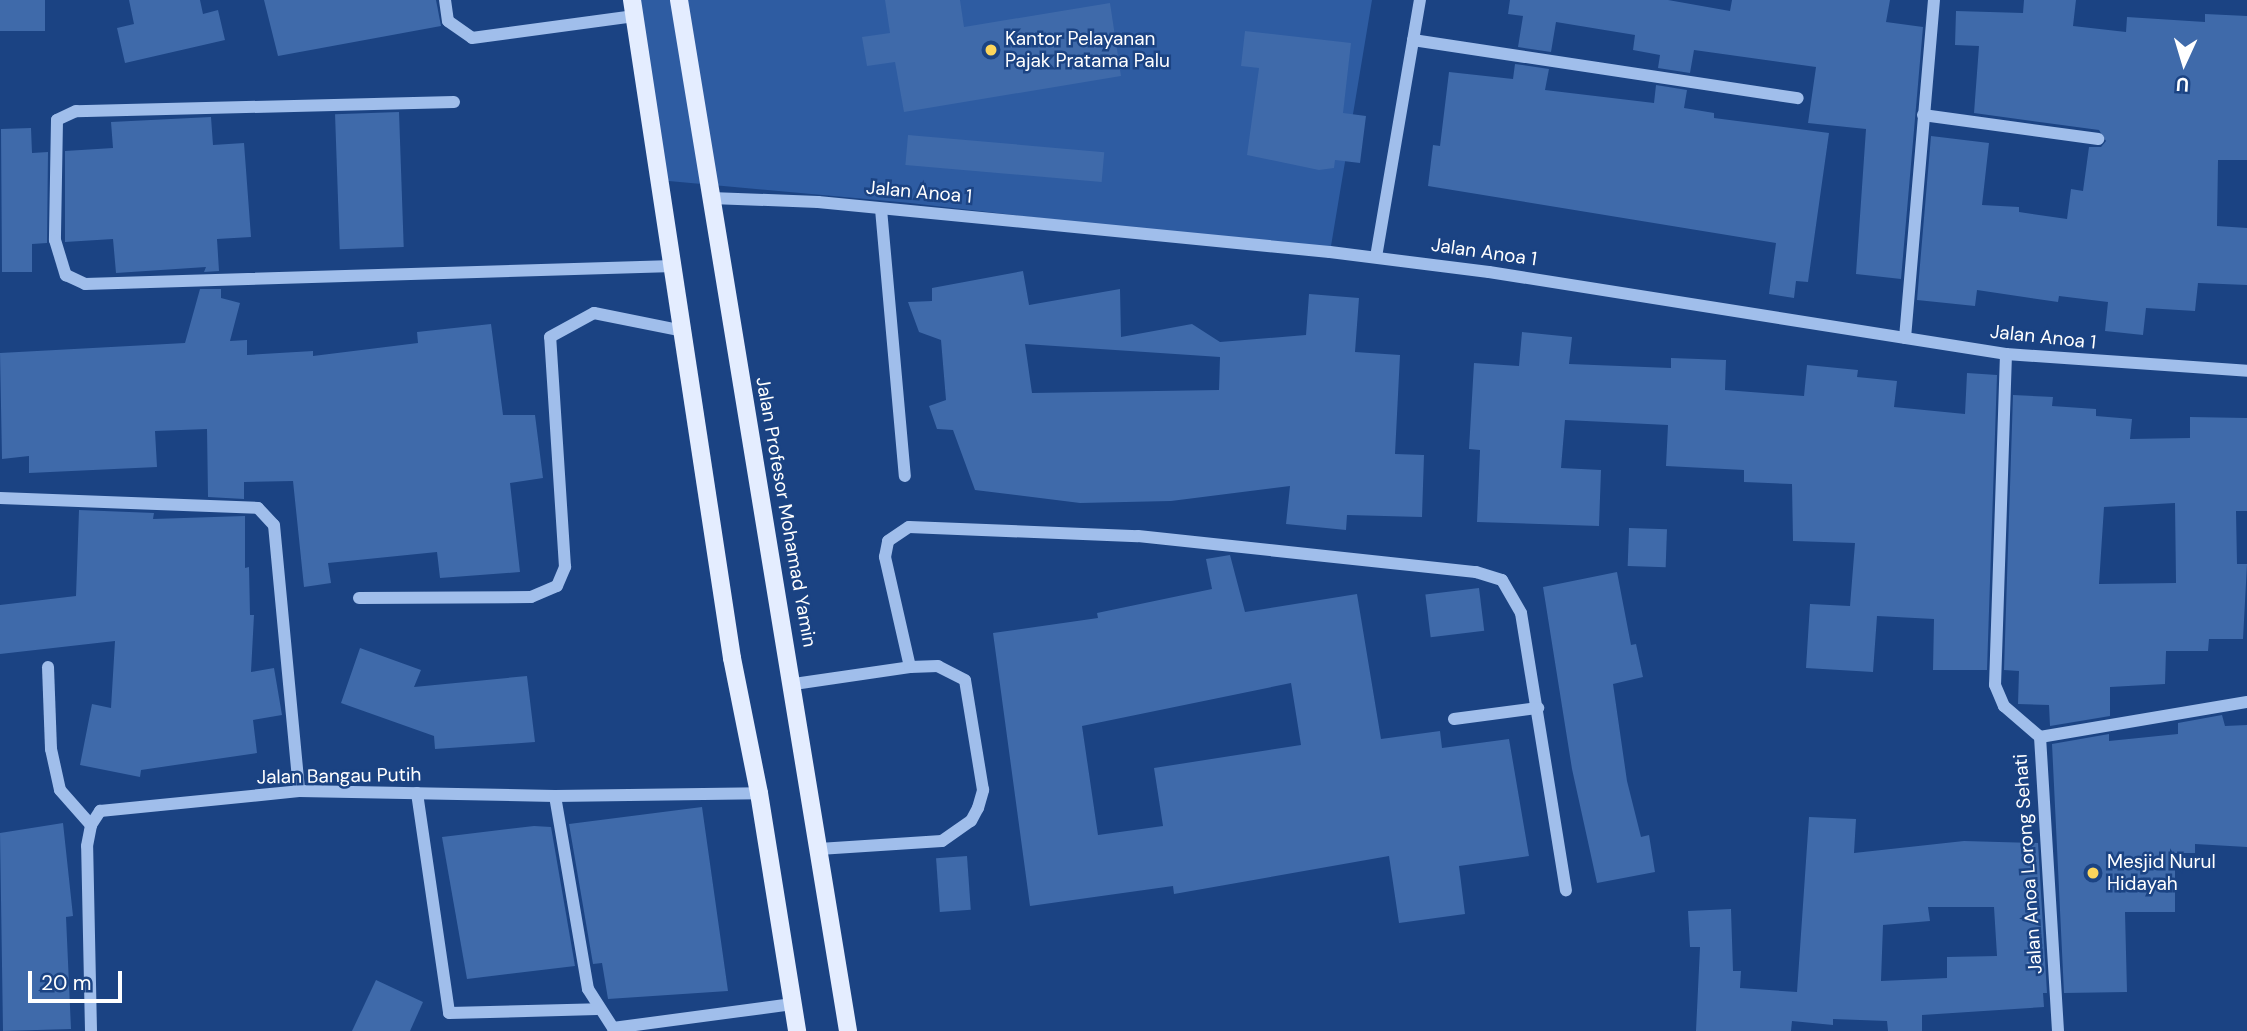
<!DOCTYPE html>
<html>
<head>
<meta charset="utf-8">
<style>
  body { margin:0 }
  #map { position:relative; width:2247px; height:1031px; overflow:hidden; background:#1b4383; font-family:"DM Sans",sans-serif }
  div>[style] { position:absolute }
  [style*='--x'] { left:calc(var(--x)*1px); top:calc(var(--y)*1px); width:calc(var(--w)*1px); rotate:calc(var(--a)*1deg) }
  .green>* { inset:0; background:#2e5ca2 }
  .building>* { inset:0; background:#3f6aaa; transform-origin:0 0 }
  .minor>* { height:12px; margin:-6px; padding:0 6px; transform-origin:6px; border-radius:6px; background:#a0beeb }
  .major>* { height:18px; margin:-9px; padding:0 9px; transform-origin:9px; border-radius:9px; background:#e4edff }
  .dots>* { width:19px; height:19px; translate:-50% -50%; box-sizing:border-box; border:4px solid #1b4383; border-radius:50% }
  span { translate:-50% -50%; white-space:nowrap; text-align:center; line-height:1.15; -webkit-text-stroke:5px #1b4383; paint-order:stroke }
  .poi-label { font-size:19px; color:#fff }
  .left { translate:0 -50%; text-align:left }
  .street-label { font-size:19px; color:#fff }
  .north { position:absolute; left:2149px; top:28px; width:70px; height:70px; -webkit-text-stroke:5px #1b4383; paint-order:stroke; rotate:184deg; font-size:19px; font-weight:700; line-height:28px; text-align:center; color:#fff }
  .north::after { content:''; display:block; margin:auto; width:24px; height:32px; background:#fff; clip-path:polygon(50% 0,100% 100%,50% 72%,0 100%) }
  .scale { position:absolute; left:28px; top:971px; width:94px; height:32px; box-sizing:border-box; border:4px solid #fff; border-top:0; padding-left:9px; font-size:21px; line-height:24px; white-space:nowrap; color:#fff; -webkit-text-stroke:5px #1b4383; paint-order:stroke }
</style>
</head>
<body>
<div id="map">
  <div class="green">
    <div style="clip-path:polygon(628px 0,1372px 0,1330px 252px,910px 203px,658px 180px)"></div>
  </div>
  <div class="building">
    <div style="left:0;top:0;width:45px;height:31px"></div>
    <div style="clip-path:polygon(129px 0,200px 0,203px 14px,218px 10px,225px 40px,125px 63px,117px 28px,134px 24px)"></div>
    <div style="clip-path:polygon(264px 0,436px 0,441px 26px,278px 56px)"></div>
    <div style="clip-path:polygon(885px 0,960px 0,964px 27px,1110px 3px,1121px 76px,904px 112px,895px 62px,867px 66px,862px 37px,890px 33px)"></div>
    <div style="clip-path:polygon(1510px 0,1668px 0,1730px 11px,1732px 0,1890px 0,1886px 22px,1923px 27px,1901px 279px,1856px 274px,1866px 129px,1808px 123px,1816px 67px,1694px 50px,1690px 73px,1658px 68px,1660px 55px,1633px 50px,1635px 35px,1556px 22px,1551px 52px,1518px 47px,1523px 16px,1508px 14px)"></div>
    <div style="clip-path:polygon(2024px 0,2076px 0,2073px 26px,2126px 32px,2127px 17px,2205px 22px,2205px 14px,2247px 16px,2247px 160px,2218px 160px,2217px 226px,2247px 228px,2247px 285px,2198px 283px,2195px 311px,2146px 308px,2143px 335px,2105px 331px,2108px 302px,2059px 296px,2058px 302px,1977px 290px,1975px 306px,1917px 300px,1931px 136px,1989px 143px,1982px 205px,2019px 207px,2019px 212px,2067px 219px,2071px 189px,2083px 191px,2089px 147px,2101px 147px,2106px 141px,2099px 130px,1974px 113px,1979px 46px,1955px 45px,1956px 11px,2023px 13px)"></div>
    <div style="clip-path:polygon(1245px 31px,1351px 43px,1343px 113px,1366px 116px,1360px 163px,1335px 160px,1334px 168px,1319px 170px,1247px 155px,1259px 68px,1241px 66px)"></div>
    <div style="clip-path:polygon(1515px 64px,1549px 69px,1545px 90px,1654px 103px,1656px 85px,1687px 90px,1684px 108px,1714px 113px,1714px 118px,1829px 133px,1808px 282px,1796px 281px,1794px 298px,1769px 294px,1776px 243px,1428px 186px,1433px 145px,1440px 146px,1449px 72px,1513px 79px)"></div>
    <div style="left:399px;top:112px;width:135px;height:64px;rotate:88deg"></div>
    <div style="clip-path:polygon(211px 117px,213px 145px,244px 143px,251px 237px,217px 239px,219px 271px,204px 272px,206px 267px,116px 273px,113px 239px,65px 242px,65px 151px,113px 148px,111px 122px)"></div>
    <div style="clip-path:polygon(31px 128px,32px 153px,48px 152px,47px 243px,32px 244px,32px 272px,2px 272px,1px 129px)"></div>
    <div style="left:908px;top:135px;width:197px;height:30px;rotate:5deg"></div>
    <div style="clip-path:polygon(evenodd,1023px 271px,1029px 305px,1120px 289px,1121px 337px,1192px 324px,1220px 342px,1306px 335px,1309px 294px,1359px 298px,1355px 352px,1400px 355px,1395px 454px,1424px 455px,1422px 517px,1347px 515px,1346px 530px,1286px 524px,1290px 486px,1171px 501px,1080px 503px,975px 490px,953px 430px,937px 429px,929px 406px,946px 400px,941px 340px,919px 332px,908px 302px,932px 301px,932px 288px,1023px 271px,1025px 344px,1220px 357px,1219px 390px,1032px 393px,1025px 344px)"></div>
    <div style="clip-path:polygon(200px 289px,221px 289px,221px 298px,240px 303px,230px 341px,247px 340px,247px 355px,313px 351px,313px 356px,418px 343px,417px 332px,491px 324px,503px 415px,535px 415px,543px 478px,510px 483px,520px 572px,440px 578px,437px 552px,328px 563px,331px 583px,304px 587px,293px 481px,244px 482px,244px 499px,208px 497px,207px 429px,155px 431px,157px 467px,29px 473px,29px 456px,2px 459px,0 353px,185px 343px)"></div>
    <div style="clip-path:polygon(1522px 332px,1572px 337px,1569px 364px,1671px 368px,1671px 358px,1726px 360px,1725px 390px,1804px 396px,1807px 365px,1858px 370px,1857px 377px,1897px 381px,1894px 407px,1965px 414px,1967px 373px,1997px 375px,1987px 670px,1933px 670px,1934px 619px,1877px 616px,1873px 672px,1806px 668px,1810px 604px,1850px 606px,1855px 543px,1793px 541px,1792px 484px,1744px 482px,1744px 470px,1666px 466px,1668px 425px,1565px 420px,1561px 468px,1601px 470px,1599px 526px,1477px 522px,1480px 450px,1469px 449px,1474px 363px,1519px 366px)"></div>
    <div style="clip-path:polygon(evenodd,2013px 395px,2053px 397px,2052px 406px,2096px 409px,2096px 416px,2132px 419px,2130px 439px,2190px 438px,2190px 417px,2247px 418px,2247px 511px,2236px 511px,2237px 564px,2247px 564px,2243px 639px,2209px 639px,2208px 651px,2166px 651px,2165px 684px,2110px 687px,2110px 716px,2050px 726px,2049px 705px,2018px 704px,2019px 671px,2004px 670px,2013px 395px,2175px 503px,2176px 583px,2099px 584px,2104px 507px,2175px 503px)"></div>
    <div style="clip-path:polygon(79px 510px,154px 513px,153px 519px,245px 516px,245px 568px,249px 567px,250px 615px,254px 615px,251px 672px,274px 668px,282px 715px,253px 720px,257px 753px,141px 770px,140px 777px,80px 765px,92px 704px,111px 708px,115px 641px,0 654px,0 605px,76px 596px)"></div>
    <div style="left:1629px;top:528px;width:38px;height:38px;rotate:2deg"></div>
    <div style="clip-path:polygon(evenodd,1230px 555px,1245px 612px,1357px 594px,1381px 739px,1440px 731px,1442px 748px,1509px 739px,1529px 856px,1459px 866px,1465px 914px,1399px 923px,1389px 856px,1174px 894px,1173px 886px,1030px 906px,993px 633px,1098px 618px,1097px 613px,1212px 589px,1206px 559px,1230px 555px,1291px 683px,1301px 745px,1154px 768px,1163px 826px,1098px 835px,1082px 726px,1291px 683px)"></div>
    <div style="clip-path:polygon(1617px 572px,1631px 645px,1636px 644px,1643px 677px,1613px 684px,1627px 781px,1641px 837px,1649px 835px,1655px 872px,1597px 883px,1572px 769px,1543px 587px)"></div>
    <div style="left:1479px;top:588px;width:43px;height:54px;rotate:83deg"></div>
    <div style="clip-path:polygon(360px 648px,421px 670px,414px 687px,527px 676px,535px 742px,435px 749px,434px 736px,341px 703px)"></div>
    <div style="clip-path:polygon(2222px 715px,2225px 726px,2247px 725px,2247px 847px,2195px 844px,2195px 853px,2175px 853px,2175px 912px,2125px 912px,2127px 992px,2064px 993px,2052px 744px,2109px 734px,2109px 741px,2178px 734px,2178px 723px)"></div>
    <div style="clip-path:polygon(702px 807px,728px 991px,608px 999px,602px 963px,593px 964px,569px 824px)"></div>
    <div style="clip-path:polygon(evenodd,1809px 817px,1856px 819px,1854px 853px,1964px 841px,2038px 843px,2047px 993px,2043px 993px,2044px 1007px,1922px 1015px,1922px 1031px,1888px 1031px,1887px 1021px,1833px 1019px,1833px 1025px,1792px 1021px,1791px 1031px,1696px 1031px,1700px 947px,1690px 947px,1688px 911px,1731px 909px,1733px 971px,1741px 971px,1740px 988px,1797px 992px,1809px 817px,1928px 907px,1994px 907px,1997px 956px,1947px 957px,1947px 978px,1881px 981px,1883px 925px,1930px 921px,1928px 907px)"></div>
    <div style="clip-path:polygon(63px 823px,73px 916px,66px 917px,71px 1029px,3px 1031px,0 833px)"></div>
    <div style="clip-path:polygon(534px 826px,551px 827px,575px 966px,467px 979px,442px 837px)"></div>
    <div style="left:967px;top:856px;width:54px;height:31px;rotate:86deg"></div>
    <div style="clip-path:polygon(376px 980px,423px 1002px,410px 1031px,352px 1031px)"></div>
  </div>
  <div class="minor">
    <div style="--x:445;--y:0;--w:21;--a:82"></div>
    <div style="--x:448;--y:21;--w:29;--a:35"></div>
    <div style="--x:472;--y:38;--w:164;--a:-7.7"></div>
    <div style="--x:1413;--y:40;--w:389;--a:8.6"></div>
    <div style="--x:454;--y:102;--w:378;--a:178.6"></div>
    <div style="--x:76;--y:111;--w:21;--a:155"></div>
    <div style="--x:57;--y:120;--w:120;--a:91"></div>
    <div style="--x:55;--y:240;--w:37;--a:73"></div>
    <div style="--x:66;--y:275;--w:21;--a:25"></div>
    <div style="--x:85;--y:284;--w:589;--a:-1.75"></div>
    <div style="--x:1923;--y:115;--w:177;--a:7.8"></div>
    <div style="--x:711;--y:198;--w:107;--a:2.1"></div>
    <div style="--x:818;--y:202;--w:514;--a:5.58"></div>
    <div style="--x:1330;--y:252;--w:160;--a:7.2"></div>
    <div style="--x:1489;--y:272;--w:523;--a:9.01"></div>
    <div style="--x:2006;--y:354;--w:242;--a:4"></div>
    <div style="--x:881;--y:209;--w:268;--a:84.9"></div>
    <div style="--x:1376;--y:257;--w:261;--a:-80.3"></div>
    <div style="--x:1905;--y:338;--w:339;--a:-85.1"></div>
    <div style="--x:2006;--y:354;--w:331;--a:91.9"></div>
    <div style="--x:1995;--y:685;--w:23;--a:67"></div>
    <div style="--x:2004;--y:706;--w:48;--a:40.7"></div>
    <div style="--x:0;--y:498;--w:258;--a:2.2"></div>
    <div style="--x:258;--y:508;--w:23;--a:47"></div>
    <div style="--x:274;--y:525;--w:267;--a:84.6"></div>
    <div style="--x:359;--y:598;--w:172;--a:-0.3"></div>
    <div style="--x:531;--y:597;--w:28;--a:-23"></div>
    <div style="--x:557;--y:586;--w:21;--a:-67"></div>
    <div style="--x:565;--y:567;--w:230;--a:-93.7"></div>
    <div style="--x:550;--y:337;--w:50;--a:-28.6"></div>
    <div style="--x:594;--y:313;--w:92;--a:11.3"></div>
    <div style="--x:48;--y:667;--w:82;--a:87.9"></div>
    <div style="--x:51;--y:749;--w:42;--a:77.6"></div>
    <div style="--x:60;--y:790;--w:47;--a:48.5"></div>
    <div style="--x:794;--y:684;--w:117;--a:-8.3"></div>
    <div style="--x:910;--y:667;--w:113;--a:-102.8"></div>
    <div style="--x:885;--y:557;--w:16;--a:-79"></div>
    <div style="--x:888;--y:541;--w:25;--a:-34"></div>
    <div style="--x:909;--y:527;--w:229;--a:2.3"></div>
    <div style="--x:1138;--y:536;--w:340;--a:6.1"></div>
    <div style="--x:1476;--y:572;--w:27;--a:17"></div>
    <div style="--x:1502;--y:580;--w:38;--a:60"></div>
    <div style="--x:1521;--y:613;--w:281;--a:80.8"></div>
    <div style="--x:1454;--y:719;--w:85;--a:-7.5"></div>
    <div style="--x:417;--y:793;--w:222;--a:81.7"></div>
    <div style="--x:449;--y:1013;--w:148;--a:-1.5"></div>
    <div style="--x:555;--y:796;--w:196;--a:80.3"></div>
    <div style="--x:588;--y:989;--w:46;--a:57.3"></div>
    <div style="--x:613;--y:1028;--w:181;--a:-7.6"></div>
    <div style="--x:819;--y:849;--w:123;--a:-3.7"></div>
    <div style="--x:942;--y:841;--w:35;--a:-35"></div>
    <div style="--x:971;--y:821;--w:15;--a:-62"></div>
    <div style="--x:978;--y:808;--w:19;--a:-74"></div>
    <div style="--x:983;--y:790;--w:111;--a:-99.3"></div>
    <div style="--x:965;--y:680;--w:30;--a:-153"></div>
    <div style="--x:938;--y:666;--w:28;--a:178"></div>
    <div style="--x:91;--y:1031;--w:185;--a:-91.2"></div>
    <div style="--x:87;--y:846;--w:21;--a:-79"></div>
    <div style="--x:91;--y:825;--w:17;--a:-57"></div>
    <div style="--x:100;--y:811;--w:200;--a:-5.7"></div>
    <div style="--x:299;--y:791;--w:256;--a:1.1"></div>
    <div style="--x:555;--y:796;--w:204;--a:-0.8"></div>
    <div style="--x:2058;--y:1031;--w:295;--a:-93.5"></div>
    <div style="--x:2040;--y:737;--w:210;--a:-9.6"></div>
  </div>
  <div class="major">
    <div style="--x:632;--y:0;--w:666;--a:81.36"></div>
    <div style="--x:732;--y:658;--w:138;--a:78.7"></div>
    <div style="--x:759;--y:793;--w:241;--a:80.9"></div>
    <div style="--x:679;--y:0;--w:1045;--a:80.69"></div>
  </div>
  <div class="dots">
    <div style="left:991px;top:50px;background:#fcd55c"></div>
    <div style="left:2093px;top:873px;background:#fcd55c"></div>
  </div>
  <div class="poi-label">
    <span class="left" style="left:1005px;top:50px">Kantor Pelayanan<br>Pajak Pratama Palu</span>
    <span class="left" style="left:2107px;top:873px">Mesjid Nurul<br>Hidayah</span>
  </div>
  <div class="street-label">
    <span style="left:919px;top:192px;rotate:5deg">Jalan Anoa 1</span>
    <span style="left:1484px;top:252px;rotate:8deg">Jalan Anoa 1</span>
    <span style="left:2043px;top:337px;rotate:6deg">Jalan Anoa 1</span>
    <span style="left:786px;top:512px;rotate:80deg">Jalan Profesor Mohamad Yamin</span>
    <span style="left:339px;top:776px;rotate:-1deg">Jalan Bangau Putih</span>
    <span style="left:2028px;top:864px;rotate:-94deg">Jalan Anoa Lorong Sehati</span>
  </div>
  <div class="north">U</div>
  <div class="scale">20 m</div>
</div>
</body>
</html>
